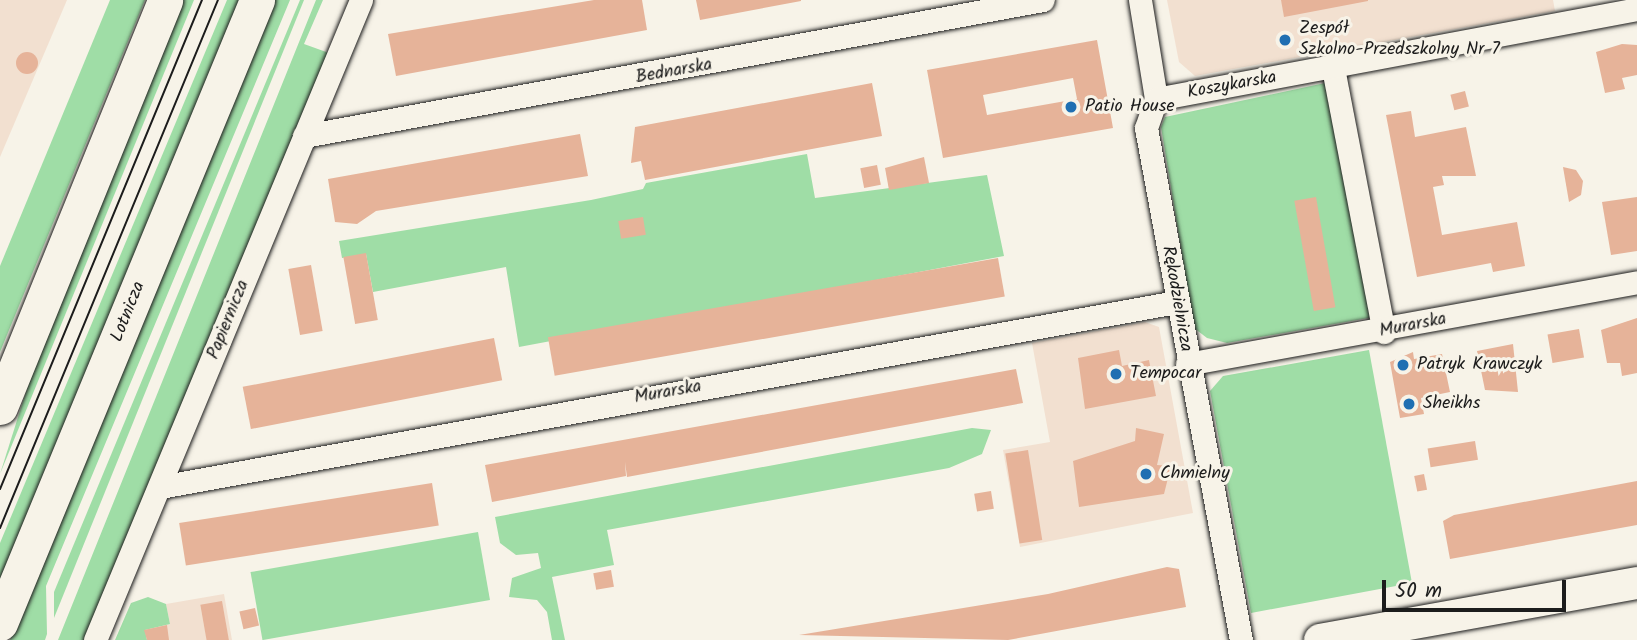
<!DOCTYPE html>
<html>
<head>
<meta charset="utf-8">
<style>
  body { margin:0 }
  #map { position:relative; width:1637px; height:640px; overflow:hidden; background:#f7f3e8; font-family:Kalam,sans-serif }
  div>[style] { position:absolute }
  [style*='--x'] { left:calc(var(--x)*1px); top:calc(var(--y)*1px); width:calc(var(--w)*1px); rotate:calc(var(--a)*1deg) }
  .built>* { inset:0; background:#f2e0d0 }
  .green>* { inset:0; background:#9fdda6; transform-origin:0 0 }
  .building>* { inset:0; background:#e6b399; transform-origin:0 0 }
  .round { border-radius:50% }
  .roads { filter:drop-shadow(0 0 2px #1c1c1c) drop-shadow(0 0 2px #1c1c1c) }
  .street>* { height:23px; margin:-11.5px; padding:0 11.5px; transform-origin:11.5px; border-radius:11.5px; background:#f7f3e8 }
  .secondary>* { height:32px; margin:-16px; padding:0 16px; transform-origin:16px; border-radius:16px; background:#f7f3e8 }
  .primary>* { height:35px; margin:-17.5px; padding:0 17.5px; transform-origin:17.5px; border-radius:17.5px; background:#f7f3e8 }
  .tram>* { height:2px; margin:-1px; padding:0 1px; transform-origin:1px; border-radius:1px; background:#1c1c1c }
  .dots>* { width:19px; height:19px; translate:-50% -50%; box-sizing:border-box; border:4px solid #f7f3e8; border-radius:50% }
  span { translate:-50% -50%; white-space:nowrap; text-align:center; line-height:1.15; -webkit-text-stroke:6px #f7f3e8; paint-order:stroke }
  .poi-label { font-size:18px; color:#1c1c1c }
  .left { translate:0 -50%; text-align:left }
  .street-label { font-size:18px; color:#1c1c1c }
  .scale { position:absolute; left:1382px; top:580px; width:184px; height:32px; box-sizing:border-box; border:4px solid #1c1c1c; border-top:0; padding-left:9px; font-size:21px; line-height:24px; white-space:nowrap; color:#1c1c1c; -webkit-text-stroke:5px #f7f3e8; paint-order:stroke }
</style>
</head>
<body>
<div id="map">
  <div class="built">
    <div style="clip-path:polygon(0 0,67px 0,0 157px)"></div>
    <div style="clip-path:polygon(1167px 0,1553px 0,1555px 11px,1195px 76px,1179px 62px)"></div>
    <div style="clip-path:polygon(1145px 322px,1159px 327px,1193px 513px,1020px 547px,1003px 450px,1050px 442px,1032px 343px)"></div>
    <div style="clip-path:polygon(224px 594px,232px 640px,147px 640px,144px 630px,170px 624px,166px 604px)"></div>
  </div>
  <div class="green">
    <div style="clip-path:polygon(110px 0,145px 0,0 352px,0 266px)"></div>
    <div style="clip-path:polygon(182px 0,194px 0,0 474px,50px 316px)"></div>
    <div style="clip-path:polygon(227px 0,240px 0,0 581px,0 543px)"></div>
    <div style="clip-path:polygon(274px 0,290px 0,46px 586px,47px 634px,45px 640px,10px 640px)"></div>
    <div style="clip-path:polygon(300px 0,304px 0,54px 618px,54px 592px)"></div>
    <div style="clip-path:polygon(316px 0,323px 0,304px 44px,329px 53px,87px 640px,58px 640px)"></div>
    <div style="clip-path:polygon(1325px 83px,1374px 317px,1227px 343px,1207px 338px,1194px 328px,1161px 127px,1165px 117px)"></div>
    <div style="clip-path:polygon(807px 154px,815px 198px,987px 175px,1004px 256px,519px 347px,506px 267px,373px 292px,366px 254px,342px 258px,339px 241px,591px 200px,643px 189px,646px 183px)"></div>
    <div style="clip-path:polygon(1369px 350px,1412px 583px,1251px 613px,1210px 391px,1223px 376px)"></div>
    <div style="clip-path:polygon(972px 428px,991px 430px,982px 454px,949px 468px,607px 530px,614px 565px,552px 577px,565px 640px,552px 640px,547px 612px,537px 600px,509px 597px,512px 578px,541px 568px,538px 553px,516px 555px,500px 543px,495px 517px)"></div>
    <div style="left:478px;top:532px;width:69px;height:231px;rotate:80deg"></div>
    <div style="clip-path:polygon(148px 597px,166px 604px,170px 624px,145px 630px,147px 640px,115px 640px,131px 603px)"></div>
  </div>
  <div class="building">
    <div style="clip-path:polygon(594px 0,642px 0,647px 30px,396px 76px,388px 34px)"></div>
    <div style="clip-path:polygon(696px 0,801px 0,801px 1px,700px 20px)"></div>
    <div style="clip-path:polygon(1281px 0,1368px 0,1368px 1px,1284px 17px)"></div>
    <div style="clip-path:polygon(evenodd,1097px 40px,1113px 128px,943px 158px,927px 70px,1097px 40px,1073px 78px,1077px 99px,987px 115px,983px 95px,1073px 78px)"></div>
    <div style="clip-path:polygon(1622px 44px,1637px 45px,1637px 75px,1622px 78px,1625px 89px,1605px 93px,1596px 52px)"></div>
    <div class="round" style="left:16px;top:52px;width:22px;height:22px"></div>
    <div style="clip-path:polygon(872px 83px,882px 136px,645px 180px,641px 161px,631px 163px,635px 127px)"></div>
    <div style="left:1465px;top:91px;width:16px;height:15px;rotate:76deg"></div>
    <div style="clip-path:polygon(1411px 111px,1415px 137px,1466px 127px,1476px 176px,1442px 176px,1444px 185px,1433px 187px,1442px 235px,1517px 222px,1525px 266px,1493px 272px,1491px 263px,1417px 277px,1386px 115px)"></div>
    <div style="clip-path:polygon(580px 134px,588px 176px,376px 211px,357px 224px,335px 222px,328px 179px)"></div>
    <div style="clip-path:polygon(924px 157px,929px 183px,889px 190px,885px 168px)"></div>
    <div style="left:877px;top:165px;width:20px;height:17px;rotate:79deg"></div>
    <div style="clip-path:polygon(1563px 167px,1576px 170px,1583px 181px,1581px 195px,1569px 202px)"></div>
    <div style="left:1316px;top:197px;width:112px;height:22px;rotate:80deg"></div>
    <div style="clip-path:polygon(1637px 197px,1637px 251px,1611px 255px,1602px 202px)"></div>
    <div style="left:643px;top:217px;width:18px;height:25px;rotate:81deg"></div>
    <div style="left:366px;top:253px;width:68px;height:23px;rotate:80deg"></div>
    <div style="left:998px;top:258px;width:39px;height:457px;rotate:80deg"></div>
    <div style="left:311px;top:265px;width:67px;height:23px;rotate:80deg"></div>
    <div style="clip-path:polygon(1637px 318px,1637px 373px,1622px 376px,1620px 363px,1607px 363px,1601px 330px)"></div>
    <div style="left:1579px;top:329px;width:29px;height:32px;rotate:80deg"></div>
    <div style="left:494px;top:338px;width:43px;height:256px;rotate:79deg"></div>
    <div style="clip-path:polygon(1513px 344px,1518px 392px,1485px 390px,1477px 351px)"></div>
    <div style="clip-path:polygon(1119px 350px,1122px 366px,1149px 360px,1156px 396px,1085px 409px,1078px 358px)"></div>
    <div style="clip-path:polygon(1413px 352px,1414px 359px,1442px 354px,1450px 392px,1421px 398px,1424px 414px,1400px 418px,1390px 362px)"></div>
    <div style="clip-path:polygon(1016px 369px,1023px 403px,627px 477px,625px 462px,626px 476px,492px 502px,485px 465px)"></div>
    <div style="clip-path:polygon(1136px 428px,1164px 434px,1157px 465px,1171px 466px,1164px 494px,1079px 507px,1073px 461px,1135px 441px)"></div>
    <div style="left:1475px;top:441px;width:19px;height:48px;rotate:81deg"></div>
    <div style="left:1028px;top:450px;width:91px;height:23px;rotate:81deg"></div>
    <div style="left:1424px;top:474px;width:16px;height:10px;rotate:79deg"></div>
    <div style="clip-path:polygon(1637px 481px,1637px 525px,1450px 559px,1443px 521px,1454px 515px)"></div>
    <div style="left:432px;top:483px;width:43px;height:256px;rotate:81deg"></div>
    <div style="left:991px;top:491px;width:18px;height:17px;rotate:81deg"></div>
    <div style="clip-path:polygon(1167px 567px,1179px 569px,1186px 607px,1008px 640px,799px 635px,1048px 594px)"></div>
    <div style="left:611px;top:570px;width:17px;height:18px;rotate:80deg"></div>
    <div style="left:222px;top:601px;width:40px;height:22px;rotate:80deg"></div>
    <div style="left:255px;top:608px;width:18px;height:16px;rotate:77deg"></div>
    <div style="clip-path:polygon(167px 625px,169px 640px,147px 640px,144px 630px)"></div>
  </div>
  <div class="roads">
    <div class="street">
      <div style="--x:1140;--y:0;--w:100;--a:80.8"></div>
      <div style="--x:1156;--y:99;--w:31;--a:109"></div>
      <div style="--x:1146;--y:128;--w:521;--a:79.49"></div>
      <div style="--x:1333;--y:68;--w:269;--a:79.1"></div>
      <div style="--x:1156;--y:99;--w:489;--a:-10.6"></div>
      <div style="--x:304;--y:136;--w:751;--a:-10.43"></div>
      <div style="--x:1187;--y:364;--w:457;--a:-10.3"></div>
      <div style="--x:160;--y:487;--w:1033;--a:-10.32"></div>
      <div style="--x:95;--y:640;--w:693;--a:-67.43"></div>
    </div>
    <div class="secondary">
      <div style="--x:1320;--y:640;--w:322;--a:-10.2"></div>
    </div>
    <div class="primary">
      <div style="--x:0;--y:407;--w:439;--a:-67.9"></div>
      <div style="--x:0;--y:623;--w:674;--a:-67.58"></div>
    </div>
  </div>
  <div class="tram">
    <div style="--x:0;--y:489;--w:529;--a:-67.56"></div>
    <div style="--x:0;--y:528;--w:571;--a:-67.57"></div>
  </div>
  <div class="dots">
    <div style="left:1285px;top:40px;background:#1f6fb2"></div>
    <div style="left:1071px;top:107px;background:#1f6fb2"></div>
    <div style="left:1403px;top:365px;background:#1f6fb2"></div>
    <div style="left:1116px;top:374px;background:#1f6fb2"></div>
    <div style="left:1409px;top:404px;background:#1f6fb2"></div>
    <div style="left:1146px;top:474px;background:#1f6fb2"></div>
  </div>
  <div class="poi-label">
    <span class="left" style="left:1299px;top:40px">Zespół<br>Szkolno-Przedszkolny Nr 7</span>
    <span class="left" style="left:1085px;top:107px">Patio House</span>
    <span class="left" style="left:1417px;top:365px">Patryk Krawczyk</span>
    <span class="left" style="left:1130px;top:374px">Tempocar</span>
    <span class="left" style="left:1423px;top:404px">Sheikhs</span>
    <span class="left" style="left:1160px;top:474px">Chmielny</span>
  </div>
  <div class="street-label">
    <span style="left:674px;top:72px;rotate:-10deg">Bednarska</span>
    <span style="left:1232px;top:86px;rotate:-10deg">Koszykarska</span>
    <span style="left:1176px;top:299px;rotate:80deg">Rękodzielnicza</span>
    <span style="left:129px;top:312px;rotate:-68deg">Lotnicza</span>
    <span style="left:229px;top:320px;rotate:-68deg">Papiernicza</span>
    <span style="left:1413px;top:326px;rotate:-11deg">Murarska</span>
    <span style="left:668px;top:393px;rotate:-10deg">Murarska</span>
  </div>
  <div class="scale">50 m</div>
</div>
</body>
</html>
